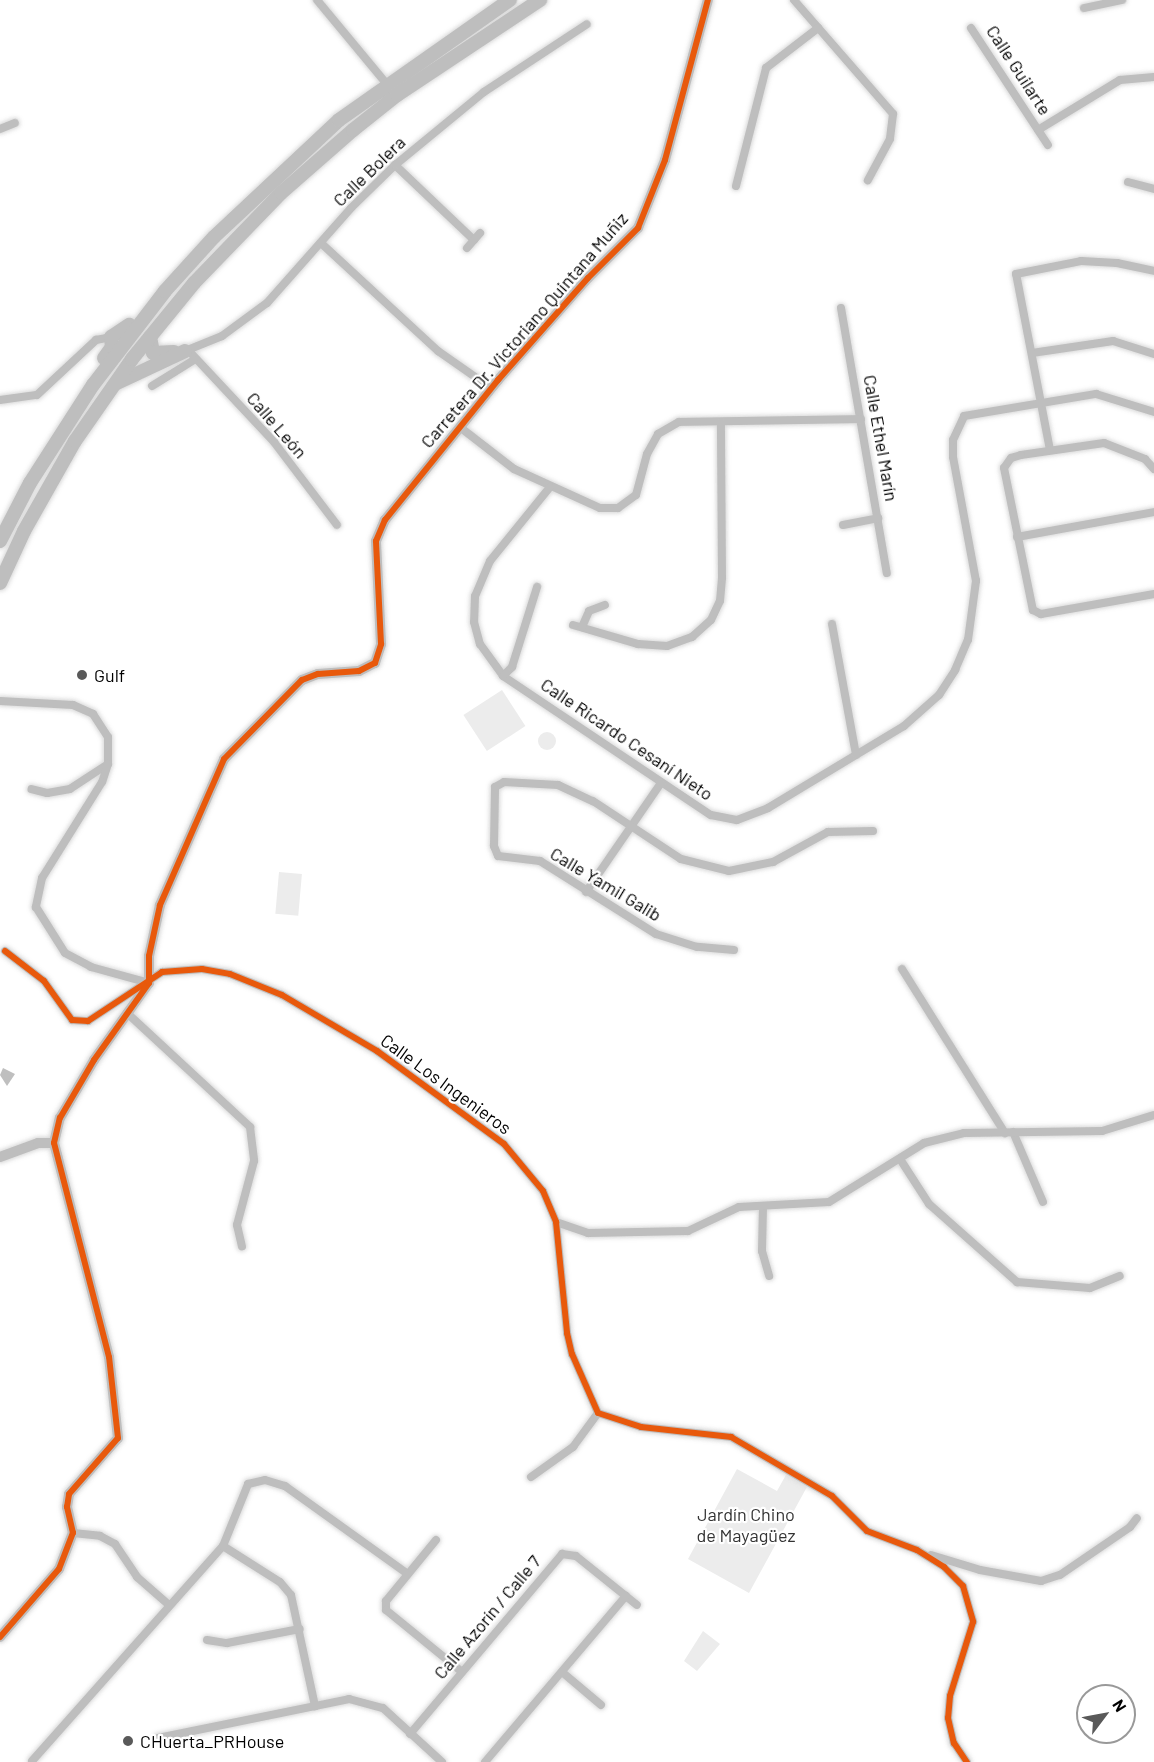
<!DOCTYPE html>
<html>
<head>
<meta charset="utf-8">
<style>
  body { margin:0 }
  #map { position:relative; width:1154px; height:1762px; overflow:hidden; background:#fff; font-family:Barlow,sans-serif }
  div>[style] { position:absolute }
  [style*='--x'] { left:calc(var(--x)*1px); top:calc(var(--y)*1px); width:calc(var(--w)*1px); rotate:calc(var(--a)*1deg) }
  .green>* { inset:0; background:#ececec; transform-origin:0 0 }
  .round { border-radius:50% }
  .water>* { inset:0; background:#bfbfbf }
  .roads { filter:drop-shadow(0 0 2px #dbdbdb) drop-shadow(0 0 2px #dbdbdb) }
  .minor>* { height:8px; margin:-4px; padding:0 4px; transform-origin:4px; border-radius:4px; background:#bebebe }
  .tertiary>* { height:10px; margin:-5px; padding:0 5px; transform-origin:5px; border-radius:5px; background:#bebebe }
  .trunk>* { height:14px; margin:-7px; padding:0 7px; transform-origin:7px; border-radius:7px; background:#bebebe }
  .cycleway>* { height:6px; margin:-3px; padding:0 3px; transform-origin:3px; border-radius:3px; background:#e8590c }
  .dots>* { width:16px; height:16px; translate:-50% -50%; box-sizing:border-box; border:3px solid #fff; border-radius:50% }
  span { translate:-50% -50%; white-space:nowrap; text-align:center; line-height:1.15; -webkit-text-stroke:4.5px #fff; paint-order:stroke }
  .street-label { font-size:18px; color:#000 }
  .poi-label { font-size:18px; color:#000 }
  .left { translate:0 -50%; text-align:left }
  .park-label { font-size:18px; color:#333 }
  .north { position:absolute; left:1076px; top:1684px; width:60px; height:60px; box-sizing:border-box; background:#fff; border:2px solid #999; border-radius:50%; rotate:58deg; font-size:16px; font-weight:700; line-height:24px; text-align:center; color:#000 }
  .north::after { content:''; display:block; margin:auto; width:21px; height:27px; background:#595959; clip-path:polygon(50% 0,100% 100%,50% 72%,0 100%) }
</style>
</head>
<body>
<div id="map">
  <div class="green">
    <div style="left:502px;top:690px;width:43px;height:46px;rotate:57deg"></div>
    <div class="round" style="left:538px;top:732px;width:18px;height:18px"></div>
    <div style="left:279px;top:872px;width:23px;height:42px;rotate:5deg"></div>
    <div style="clip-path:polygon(737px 1469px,777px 1491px,787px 1473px,808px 1485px,749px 1593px,688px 1559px)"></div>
    <div style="clip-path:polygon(703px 1631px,720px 1644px,697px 1671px,684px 1661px)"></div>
  </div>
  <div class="water">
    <div style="clip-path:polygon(3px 1068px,15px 1074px,7px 1086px,0 1075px)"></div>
  </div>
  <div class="roads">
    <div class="minor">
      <div style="--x:317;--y:0;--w:116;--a:50.3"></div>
      <div style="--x:794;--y:0;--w:151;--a:49"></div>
      <div style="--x:893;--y:114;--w:25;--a:97"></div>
      <div style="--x:890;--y:139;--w:47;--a:118.2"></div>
      <div style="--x:1084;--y:8;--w:39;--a:-12"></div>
      <div style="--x:971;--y:28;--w:140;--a:56.7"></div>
      <div style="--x:0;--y:129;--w:16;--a:-22"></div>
      <div style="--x:1038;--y:130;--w:96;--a:-31.4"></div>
      <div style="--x:1120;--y:80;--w:34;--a:-5"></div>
      <div style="--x:395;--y:165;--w:109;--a:43.5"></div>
      <div style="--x:1128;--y:182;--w:27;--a:15"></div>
      <div style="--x:736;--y:186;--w:122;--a:-75.7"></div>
      <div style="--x:766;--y:68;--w:66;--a:-37.6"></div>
      <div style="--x:322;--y:244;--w:158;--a:42.7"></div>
      <div style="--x:438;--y:351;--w:65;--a:34.9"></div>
      <div style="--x:467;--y:248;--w:20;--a:-49"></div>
      <div style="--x:841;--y:308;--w:269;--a:80.2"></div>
      <div style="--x:188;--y:350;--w:126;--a:46.9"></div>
      <div style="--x:274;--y:442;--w:104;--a:52.8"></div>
      <div style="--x:185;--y:351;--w:40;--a:-22"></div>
      <div style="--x:222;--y:336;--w:56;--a:-36.3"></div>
      <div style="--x:267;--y:303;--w:127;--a:-48.5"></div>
      <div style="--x:351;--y:208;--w:62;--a:-44.3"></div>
      <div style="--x:395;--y:165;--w:115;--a:-39.4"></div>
      <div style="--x:484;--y:92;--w:123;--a:-33.4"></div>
      <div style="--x:1032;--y:353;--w:82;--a:-8.4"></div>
      <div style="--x:1113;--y:341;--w:43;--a:17.6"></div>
      <div style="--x:152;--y:386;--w:49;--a:-31.8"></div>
      <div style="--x:0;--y:400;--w:37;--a:-8"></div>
      <div style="--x:37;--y:395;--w:81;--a:-43"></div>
      <div style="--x:96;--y:340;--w:15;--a:-11"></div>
      <div style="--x:461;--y:428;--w:67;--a:37.7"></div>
      <div style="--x:514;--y:469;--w:94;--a:24.4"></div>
      <div style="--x:600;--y:508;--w:18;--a:0"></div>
      <div style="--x:618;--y:508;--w:22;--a:-36"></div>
      <div style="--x:636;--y:495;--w:42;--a:-75"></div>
      <div style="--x:647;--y:454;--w:23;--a:-61"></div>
      <div style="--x:658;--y:434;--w:24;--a:-30"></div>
      <div style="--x:679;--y:422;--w:182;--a:-0.9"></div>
      <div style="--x:1050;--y:450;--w:179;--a:-100.9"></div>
      <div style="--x:1016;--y:274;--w:66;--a:-11.3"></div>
      <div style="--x:1081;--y:261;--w:36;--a:3"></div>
      <div style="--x:1117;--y:263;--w:38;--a:12"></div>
      <div style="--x:1154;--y:469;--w:13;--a:-132"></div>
      <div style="--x:1145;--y:459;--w:44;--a:-158.7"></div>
      <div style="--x:1104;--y:443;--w:84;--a:171.8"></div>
      <div style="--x:1021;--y:455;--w:10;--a:163"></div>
      <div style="--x:1011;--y:458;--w:12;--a:125"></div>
      <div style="--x:1004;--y:468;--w:145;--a:78.5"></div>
      <div style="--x:1033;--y:610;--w:9;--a:27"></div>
      <div style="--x:1041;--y:614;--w:115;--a:-10"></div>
      <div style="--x:550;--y:487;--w:95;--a:129"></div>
      <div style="--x:490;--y:561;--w:38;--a:113"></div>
      <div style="--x:475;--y:596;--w:26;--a:92"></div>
      <div style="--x:474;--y:622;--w:23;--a:75"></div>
      <div style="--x:480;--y:644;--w:39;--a:54"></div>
      <div style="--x:503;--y:676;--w:250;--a:33.8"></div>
      <div style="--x:711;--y:815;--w:26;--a:11"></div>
      <div style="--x:737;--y:820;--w:33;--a:-21"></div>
      <div style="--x:768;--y:808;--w:159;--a:-31.1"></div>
      <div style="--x:904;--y:726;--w:47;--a:-41.5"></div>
      <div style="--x:939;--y:695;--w:30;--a:-57"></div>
      <div style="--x:955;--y:670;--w:33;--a:-67"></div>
      <div style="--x:968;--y:640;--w:60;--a:-82.3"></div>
      <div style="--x:976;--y:581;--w:126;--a:-100.5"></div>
      <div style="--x:953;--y:457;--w:17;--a:-90"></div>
      <div style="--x:953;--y:440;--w:26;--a:-65"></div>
      <div style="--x:964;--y:416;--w:134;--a:-9.5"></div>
      <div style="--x:1096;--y:394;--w:61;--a:17.2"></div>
      <div style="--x:843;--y:525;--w:36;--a:-11"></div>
      <div style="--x:1017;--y:537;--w:139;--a:-10.3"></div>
      <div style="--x:832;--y:624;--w:133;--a:79.6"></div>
      <div style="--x:573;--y:625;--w:68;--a:16.3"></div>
      <div style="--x:638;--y:644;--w:29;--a:4"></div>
      <div style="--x:667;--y:646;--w:27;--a:-20"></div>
      <div style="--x:692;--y:637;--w:25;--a:-42"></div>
      <div style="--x:711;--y:620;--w:21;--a:-65"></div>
      <div style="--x:720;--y:601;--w:23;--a:-85"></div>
      <div style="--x:722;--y:578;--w:156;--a:-90.4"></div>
      <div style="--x:582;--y:627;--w:17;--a:-66"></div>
      <div style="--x:589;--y:611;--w:17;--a:-21"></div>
      <div style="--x:503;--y:676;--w:13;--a:-45"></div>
      <div style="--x:512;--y:667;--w:84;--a:-72.6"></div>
      <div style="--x:0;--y:701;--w:73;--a:3.1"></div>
      <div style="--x:73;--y:705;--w:22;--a:24"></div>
      <div style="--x:93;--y:714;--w:27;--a:57"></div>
      <div style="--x:108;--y:737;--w:27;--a:90"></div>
      <div style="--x:108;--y:764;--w:45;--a:146.7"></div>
      <div style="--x:70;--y:789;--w:23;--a:170"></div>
      <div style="--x:47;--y:793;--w:16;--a:-166"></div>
      <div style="--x:108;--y:764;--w:19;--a:108"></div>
      <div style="--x:102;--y:782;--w:113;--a:122"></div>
      <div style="--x:42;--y:878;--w:30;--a:102"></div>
      <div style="--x:36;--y:907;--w:54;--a:57.8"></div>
      <div style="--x:65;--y:953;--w:30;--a:28"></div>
      <div style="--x:91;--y:967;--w:60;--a:15.4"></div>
      <div style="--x:586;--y:892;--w:132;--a:-55.5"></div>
      <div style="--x:734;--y:950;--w:37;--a:-175"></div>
      <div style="--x:697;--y:947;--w:43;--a:-162.4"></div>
      <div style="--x:656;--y:934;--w:137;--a:-147.8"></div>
      <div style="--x:540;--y:861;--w:42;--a:-173.2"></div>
      <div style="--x:498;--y:856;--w:11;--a:-112"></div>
      <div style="--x:494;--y:846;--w:59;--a:-89"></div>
      <div style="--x:495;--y:787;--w:10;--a:-29"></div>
      <div style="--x:504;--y:782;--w:54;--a:3.2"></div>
      <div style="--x:558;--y:785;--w:38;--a:25"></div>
      <div style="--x:593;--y:801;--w:105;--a:33.4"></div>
      <div style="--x:681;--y:859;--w:49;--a:14"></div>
      <div style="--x:729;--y:871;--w:45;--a:-11.6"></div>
      <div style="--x:773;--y:862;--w:63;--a:-28.6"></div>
      <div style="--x:828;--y:832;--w:45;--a:-1.3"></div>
      <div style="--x:5;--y:951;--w:49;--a:37.6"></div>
      <div style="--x:44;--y:981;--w:48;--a:54.3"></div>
      <div style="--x:72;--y:1020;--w:16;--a:4"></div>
      <div style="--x:88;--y:1021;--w:89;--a:-33.5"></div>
      <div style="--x:162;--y:972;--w:40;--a:-4.3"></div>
      <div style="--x:202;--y:969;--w:28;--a:10"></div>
      <div style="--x:230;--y:974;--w:56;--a:22"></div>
      <div style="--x:282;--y:995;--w:110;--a:30.5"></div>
      <div style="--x:377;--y:1051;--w:157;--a:36.2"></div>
      <div style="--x:504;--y:1144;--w:61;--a:50.3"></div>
      <div style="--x:543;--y:1191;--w:34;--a:67"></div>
      <div style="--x:556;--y:1222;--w:112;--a:84.3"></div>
      <div style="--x:567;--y:1333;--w:22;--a:77"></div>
      <div style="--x:572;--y:1354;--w:64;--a:66.2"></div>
      <div style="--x:598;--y:1413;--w:45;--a:18"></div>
      <div style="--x:641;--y:1427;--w:91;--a:6.3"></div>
      <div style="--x:731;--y:1437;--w:117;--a:30.3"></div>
      <div style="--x:832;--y:1496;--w:49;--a:45"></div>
      <div style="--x:867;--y:1531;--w:53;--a:20.8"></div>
      <div style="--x:917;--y:1550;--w:32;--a:32"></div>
      <div style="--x:944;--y:1567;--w:27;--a:45"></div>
      <div style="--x:963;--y:1586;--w:37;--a:74"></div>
      <div style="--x:973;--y:1622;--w:77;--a:107.3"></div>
      <div style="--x:950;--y:1696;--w:22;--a:95"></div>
      <div style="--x:948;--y:1718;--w:26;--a:77"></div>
      <div style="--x:954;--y:1743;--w:23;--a:56"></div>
      <div style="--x:902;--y:969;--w:194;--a:57.9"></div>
      <div style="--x:127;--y:1013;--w:168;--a:42.8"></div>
      <div style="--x:250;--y:1127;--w:34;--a:83"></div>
      <div style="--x:254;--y:1161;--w:66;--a:104.9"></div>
      <div style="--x:237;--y:1225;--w:22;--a:77"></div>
      <div style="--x:1013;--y:1132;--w:76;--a:66.8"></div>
      <div style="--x:900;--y:1159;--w:54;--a:57.2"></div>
      <div style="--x:929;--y:1204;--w:118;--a:41.6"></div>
      <div style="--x:1017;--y:1282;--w:73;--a:4.7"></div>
      <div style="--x:1090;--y:1288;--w:32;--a:-22"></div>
      <div style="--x:763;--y:1206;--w:45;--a:91.3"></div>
      <div style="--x:762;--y:1251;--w:26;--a:74"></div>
      <div style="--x:556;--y:1222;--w:34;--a:19"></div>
      <div style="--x:588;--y:1233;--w:100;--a:-1.1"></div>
      <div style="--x:688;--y:1231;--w:56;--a:-25.2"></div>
      <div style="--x:739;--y:1207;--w:90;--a:-3.2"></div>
      <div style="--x:829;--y:1202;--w:112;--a:-31.8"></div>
      <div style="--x:924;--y:1143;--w:41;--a:-14"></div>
      <div style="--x:964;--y:1133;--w:138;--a:-0.8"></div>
      <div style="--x:1102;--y:1131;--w:54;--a:-17.1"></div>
      <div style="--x:531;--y:1477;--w:52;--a:-35.5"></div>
      <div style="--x:573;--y:1447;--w:42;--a:-53.7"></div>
      <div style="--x:73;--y:1533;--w:27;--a:6"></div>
      <div style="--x:100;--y:1536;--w:17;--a:28"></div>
      <div style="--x:115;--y:1544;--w:40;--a:56"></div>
      <div style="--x:137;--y:1577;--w:41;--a:41.1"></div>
      <div style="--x:436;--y:1540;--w:79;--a:129.3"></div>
      <div style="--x:386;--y:1601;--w:9;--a:90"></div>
      <div style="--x:386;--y:1610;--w:98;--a:39.2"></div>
      <div style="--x:223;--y:1546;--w:67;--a:32.3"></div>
      <div style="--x:280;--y:1582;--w:17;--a:50"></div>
      <div style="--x:291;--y:1595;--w:114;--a:77.8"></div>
      <div style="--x:931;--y:1555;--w:51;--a:17"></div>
      <div style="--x:980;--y:1570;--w:62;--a:10.2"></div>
      <div style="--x:1041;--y:1581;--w:20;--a:-18"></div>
      <div style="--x:1060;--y:1575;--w:85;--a:-34.4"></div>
      <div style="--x:1130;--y:1527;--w:11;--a:-52"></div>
      <div style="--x:207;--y:1640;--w:20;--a:9"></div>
      <div style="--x:227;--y:1643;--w:74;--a:-10.9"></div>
      <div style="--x:562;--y:1672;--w:51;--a:40.2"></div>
      <div style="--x:410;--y:1734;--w:236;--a:-49.8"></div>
      <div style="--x:562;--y:1554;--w:14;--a:8"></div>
      <div style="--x:576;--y:1556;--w:78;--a:38.8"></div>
      <div style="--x:158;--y:1738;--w:195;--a:-11.5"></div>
      <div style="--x:349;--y:1699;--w:35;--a:15"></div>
      <div style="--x:383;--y:1708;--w:80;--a:42.5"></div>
      <div style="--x:32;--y:1761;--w:288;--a:-48.4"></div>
      <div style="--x:223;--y:1546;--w:67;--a:-68"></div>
      <div style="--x:248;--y:1484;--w:17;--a:-13"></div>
      <div style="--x:265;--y:1480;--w:21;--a:17"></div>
      <div style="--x:285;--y:1486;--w:151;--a:35.6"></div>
      <div style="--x:485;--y:1762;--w:218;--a:-49.7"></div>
    </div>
    <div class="tertiary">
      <div style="--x:0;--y:1157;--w:40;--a:-20.2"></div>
      <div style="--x:38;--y:1143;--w:16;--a:0"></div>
      <div style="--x:0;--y:1637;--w:90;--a:-49.1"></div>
      <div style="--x:59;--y:1569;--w:39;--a:-69"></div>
      <div style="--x:73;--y:1533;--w:27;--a:-103"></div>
      <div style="--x:67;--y:1507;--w:13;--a:-81"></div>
      <div style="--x:69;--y:1494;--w:74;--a:-48.8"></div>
      <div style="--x:118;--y:1438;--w:81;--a:-96.3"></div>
      <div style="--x:109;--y:1357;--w:221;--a:-104.4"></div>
      <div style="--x:54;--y:1143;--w:26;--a:-77"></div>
      <div style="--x:60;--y:1118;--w:67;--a:-59.6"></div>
      <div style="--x:94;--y:1060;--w:95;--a:-54.5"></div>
      <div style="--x:149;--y:983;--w:27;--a:-90"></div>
      <div style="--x:149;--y:956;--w:52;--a:-77.8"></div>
      <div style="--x:160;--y:905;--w:159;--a:-66.3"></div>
      <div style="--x:224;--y:759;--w:111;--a:-45.4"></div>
      <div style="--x:302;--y:680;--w:17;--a:-21"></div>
      <div style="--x:318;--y:674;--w:41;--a:-4.2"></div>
      <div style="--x:359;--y:671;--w:18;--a:-27"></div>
      <div style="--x:375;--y:663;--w:20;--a:-72"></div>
      <div style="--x:381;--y:644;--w:103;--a:-92.8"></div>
      <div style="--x:376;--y:541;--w:23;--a:-67"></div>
      <div style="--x:385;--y:520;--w:180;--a:-51.1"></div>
      <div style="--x:498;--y:380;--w:136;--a:-48.6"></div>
      <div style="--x:588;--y:278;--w:71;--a:-45"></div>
      <div style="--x:638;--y:228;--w:73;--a:-68.3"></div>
      <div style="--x:665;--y:160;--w:166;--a:-75"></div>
    </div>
    <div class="trunk">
      <div style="--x:150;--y:337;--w:16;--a:79"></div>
      <div style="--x:153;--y:353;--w:21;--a:-3"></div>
      <div style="--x:104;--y:358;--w:14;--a:-54"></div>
      <div style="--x:112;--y:347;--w:10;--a:-96"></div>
      <div style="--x:111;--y:337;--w:22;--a:-34"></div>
      <div style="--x:117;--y:383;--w:75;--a:-25.2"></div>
      <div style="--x:0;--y:541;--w:65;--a:-62.7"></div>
      <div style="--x:30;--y:483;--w:117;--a:-57.3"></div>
      <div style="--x:93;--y:385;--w:118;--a:-52.5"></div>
      <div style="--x:165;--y:291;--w:73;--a:-47.8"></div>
      <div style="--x:214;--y:237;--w:171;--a:-43.1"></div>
      <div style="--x:339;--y:120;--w:209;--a:-35.1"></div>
      <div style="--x:0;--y:583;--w:57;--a:-65.2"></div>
      <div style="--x:24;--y:531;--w:103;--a:-60.5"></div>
      <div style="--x:75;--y:441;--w:100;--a:-55.2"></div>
      <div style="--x:132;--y:359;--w:98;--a:-50.8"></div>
      <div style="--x:194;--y:283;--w:125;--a:-46"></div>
      <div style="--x:281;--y:193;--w:96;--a:-41.2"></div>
      <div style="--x:353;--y:130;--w:56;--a:-38.5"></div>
      <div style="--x:397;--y:95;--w:172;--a:-33.6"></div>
    </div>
  </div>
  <div class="cycleway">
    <div style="--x:5;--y:951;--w:49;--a:37.6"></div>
    <div style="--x:44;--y:981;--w:48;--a:54.3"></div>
    <div style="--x:72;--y:1020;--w:16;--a:4"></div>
    <div style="--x:88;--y:1021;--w:89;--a:-33.5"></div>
    <div style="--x:162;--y:972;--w:40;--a:-4.3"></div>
    <div style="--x:202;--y:969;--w:28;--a:10"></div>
    <div style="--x:230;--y:974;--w:56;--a:22"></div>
    <div style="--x:282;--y:995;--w:110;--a:30.5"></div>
    <div style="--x:377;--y:1051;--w:157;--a:36.2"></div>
    <div style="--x:504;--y:1144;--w:61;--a:50.3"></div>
    <div style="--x:543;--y:1191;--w:34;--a:67"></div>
    <div style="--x:556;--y:1222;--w:112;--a:84.3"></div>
    <div style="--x:567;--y:1333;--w:22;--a:77"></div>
    <div style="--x:572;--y:1354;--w:64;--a:66.2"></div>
    <div style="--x:598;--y:1413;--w:45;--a:18"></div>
    <div style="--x:641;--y:1427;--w:91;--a:6.3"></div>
    <div style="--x:731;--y:1437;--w:117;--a:30.3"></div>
    <div style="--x:832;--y:1496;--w:49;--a:45"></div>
    <div style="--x:867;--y:1531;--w:53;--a:20.8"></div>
    <div style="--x:917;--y:1550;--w:32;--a:32"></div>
    <div style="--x:944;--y:1567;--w:27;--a:45"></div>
    <div style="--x:963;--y:1586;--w:37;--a:74"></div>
    <div style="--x:973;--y:1622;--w:77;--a:107.3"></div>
    <div style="--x:950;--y:1696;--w:22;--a:95"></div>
    <div style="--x:948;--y:1718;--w:26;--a:77"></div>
    <div style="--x:954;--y:1743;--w:23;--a:56"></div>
    <div style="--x:0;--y:1637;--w:90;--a:-49.1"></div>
    <div style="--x:59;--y:1569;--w:39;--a:-69"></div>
    <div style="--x:73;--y:1533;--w:27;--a:-103"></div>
    <div style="--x:67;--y:1507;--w:13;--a:-81"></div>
    <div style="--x:69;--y:1494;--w:74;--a:-48.8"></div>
    <div style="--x:118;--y:1438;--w:81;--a:-96.3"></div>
    <div style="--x:109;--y:1357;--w:221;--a:-104.4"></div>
    <div style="--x:54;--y:1143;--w:26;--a:-77"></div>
    <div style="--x:60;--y:1118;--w:67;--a:-59.6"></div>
    <div style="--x:94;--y:1060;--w:95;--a:-54.5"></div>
    <div style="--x:149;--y:983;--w:27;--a:-90"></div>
    <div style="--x:149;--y:956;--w:52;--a:-77.8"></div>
    <div style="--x:160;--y:905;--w:159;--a:-66.3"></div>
    <div style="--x:224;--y:759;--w:111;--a:-45.4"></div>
    <div style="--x:302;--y:680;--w:17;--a:-21"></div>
    <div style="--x:318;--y:674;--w:41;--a:-4.2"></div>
    <div style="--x:359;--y:671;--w:18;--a:-27"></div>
    <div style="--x:375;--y:663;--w:20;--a:-72"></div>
    <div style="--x:381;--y:644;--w:103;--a:-92.8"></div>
    <div style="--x:376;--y:541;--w:23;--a:-67"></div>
    <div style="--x:385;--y:520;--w:180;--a:-51.1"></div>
    <div style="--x:498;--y:380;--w:136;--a:-48.6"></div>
    <div style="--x:588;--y:278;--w:71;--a:-45"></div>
    <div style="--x:638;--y:228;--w:73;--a:-68.3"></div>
    <div style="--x:665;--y:160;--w:166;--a:-75"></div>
  </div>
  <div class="dots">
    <div style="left:82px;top:675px;background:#595959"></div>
    <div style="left:128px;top:1741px;background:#595959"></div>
  </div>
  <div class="street-label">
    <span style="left:1019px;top:70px;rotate:57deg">Calle Guilarte</span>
    <span style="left:369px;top:171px;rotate:-44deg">Calle Bolera</span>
    <span style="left:524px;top:330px;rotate:-49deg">Carretera Dr. Victoriano Quintana Muñiz</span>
    <span style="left:277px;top:425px;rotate:49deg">Calle León</span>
    <span style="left:881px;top:438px;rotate:80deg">Calle Ethel Marín</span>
    <span style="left:627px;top:739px;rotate:34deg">Calle Ricardo Cesaní Nieto</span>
    <span style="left:606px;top:884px;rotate:31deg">Calle Yamil Galib</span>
    <span style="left:446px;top:1084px;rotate:36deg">Calle Los Ingenieros</span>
    <span style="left:487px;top:1617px;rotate:-50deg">Calle Azorín / Calle 7</span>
  </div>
  <div class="poi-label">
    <span class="left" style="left:94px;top:675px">Gulf</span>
    <span class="left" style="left:140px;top:1741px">CHuerta_PRHouse</span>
  </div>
  <div class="park-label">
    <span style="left:746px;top:1525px">Jardín Chino<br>de Mayagüez</span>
  </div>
  <div class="north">N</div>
</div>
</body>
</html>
